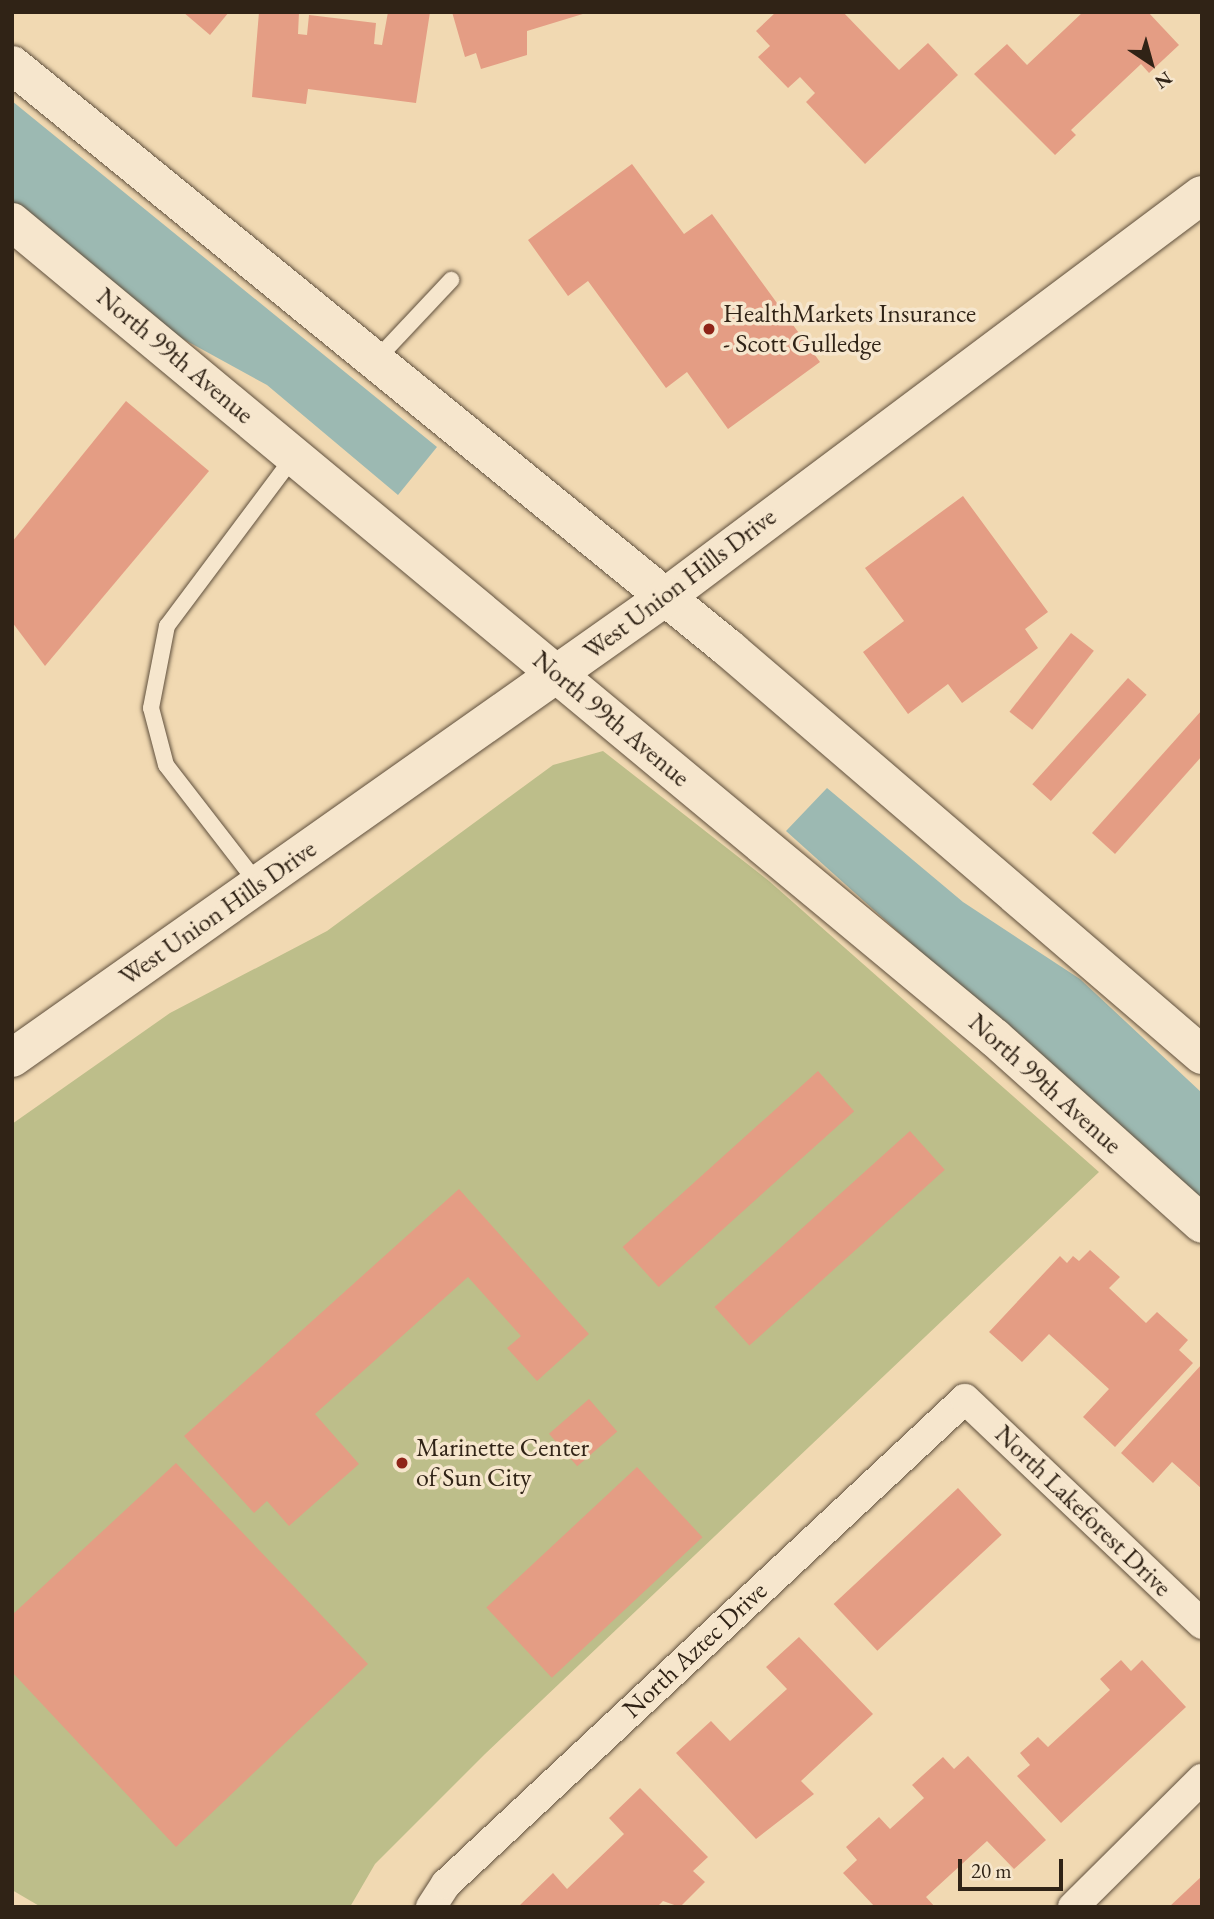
<!DOCTYPE html>
<html>
<head>
<meta charset="utf-8">
<style>
  body { margin:0 }
  #map { position:relative; width:1214px; height:1919px; overflow:hidden; background:#f1d9b2; font-family:"EB Garamond",serif }
  div>[style] { position:absolute }
  [style*='--x'] { left:calc(var(--x)*1px); top:calc(var(--y)*1px); width:calc(var(--w)*1px); rotate:calc(var(--a)*1deg) }
  .green>* { inset:0; background:#bdbe8a }
  .water>* { inset:0; background:#9cb9b2 }
  .building>* { inset:0; background:#e49d84; transform-origin:0 0 }
  .roads { filter:drop-shadow(0 0 2px #60503d) drop-shadow(0 0 2px #60503d) }
  .service>* { height:16px; margin:-8px; padding:0 8px; transform-origin:8px; border-radius:8px; background:#f6e6cd }
  .minor>* { height:30px; margin:-15px; padding:0 15px; transform-origin:15px; border-radius:15px; background:#f6e6cd }
  .secondary>* { height:38px; margin:-19px; padding:0 19px; transform-origin:19px; border-radius:19px; background:#f6e6cd }
  .dots>* { width:19px; height:19px; translate:-50% -50%; box-sizing:border-box; border:4px solid #f6e6cd; border-radius:50% }
  span { translate:-50% -50%; white-space:nowrap; text-align:center; line-height:1.15; -webkit-text-stroke:7px #f6e6cd; paint-order:stroke }
  .poi-label { font-size:26px; color:#302316 }
  .left { translate:0 -50%; text-align:left }
  .street-label { font-size:26px; color:#302316 }
  .frame { position:absolute; inset:0; border:14px solid #302316; pointer-events:none }
  .north { position:absolute; left:1116px; top:28px; width:70px; height:70px; -webkit-text-stroke:5px #f6e6cd; paint-order:stroke; rotate:144deg; font-size:19px; font-weight:700; line-height:28px; text-align:center; color:#302316 }
  .north::after { content:''; display:block; margin:auto; width:24px; height:32px; background:#302316; clip-path:polygon(50% 0,100% 100%,50% 72%,0 100%) }
  .scale { position:absolute; left:958px; top:1859px; width:105px; height:32px; box-sizing:border-box; border:4px solid #302316; border-top:0; padding-left:9px; font-size:21px; line-height:24px; white-space:nowrap; color:#302316; -webkit-text-stroke:5px #f6e6cd; paint-order:stroke }
</style>
</head>
<body>
<div id="map">
  <div class="green">
    <div style="clip-path:polygon(603px 751px,769px 881px,1099px 1172px,485px 1754px,375px 1864px,350px 1907px,41px 1907px,12px 1890px,12px 1124px,170px 1013px,327px 931px,553px 765px)"></div>
  </div>
  <div class="water">
    <div style="clip-path:polygon(12px 101px,437px 447px,398px 495px,267px 385px,163px 328px,12px 205px)"></div>
    <div style="clip-path:polygon(827px 788px,963px 902px,1080px 979px,1202px 1093px,1202px 1205px,786px 831px)"></div>
  </div>
  <div class="building">
    <div style="clip-path:polygon(183px 12px,229px 12px,210px 35px)"></div>
    <div style="clip-path:polygon(259px 12px,299px 12px,298px 34px,307px 35px,309px 15px,376px 23px,374px 44px,382px 45px,388px 12px,430px 12px,416px 103px,308px 89px,306px 104px,252px 97px)"></div>
    <div style="clip-path:polygon(452px 12px,586px 12px,586px 13px,527px 31px,527px 55px,481px 69px,476px 53px,465px 57px)"></div>
    <div style="clip-path:polygon(776px 12px,843px 12px,899px 70px,928px 43px,958px 75px,865px 164px,806px 102px,815px 93px,800px 77px,788px 88px,758px 57px,770px 46px,756px 31px)"></div>
    <div style="clip-path:polygon(1083px 12px,1148px 12px,1179px 45px,1149px 73px,1141px 64px,1071px 130px,1076px 135px,1055px 155px,974px 74px,1007px 44px,1027px 65px)"></div>
    <div style="clip-path:polygon(632px 164px,684px 234px,712px 214px,820px 362px,728px 429px,687px 372px,666px 388px,588px 281px,568px 296px,528px 240px)"></div>
    <div style="clip-path:polygon(126px 401px,209px 471px,45px 666px,12px 622px,12px 542px)"></div>
    <div style="clip-path:polygon(963px 496px,1048px 612px,1025px 629px,1038px 648px,962px 703px,948px 684px,908px 714px,863px 652px,904px 621px,865px 568px)"></div>
    <div style="left:1071px;top:633px;width:29px;height:100px;rotate:38deg"></div>
    <div style="left:1128px;top:678px;width:25px;height:143px;rotate:42deg"></div>
    <div style="clip-path:polygon(1202px 710px,1202px 756px,1115px 854px,1092px 833px)"></div>
    <div style="left:818px;top:1071px;width:54px;height:263px;rotate:48deg"></div>
    <div style="left:910px;top:1131px;width:52px;height:263px;rotate:48deg"></div>
    <div style="clip-path:polygon(459px 1189px,589px 1334px,537px 1381px,507px 1348px,521px 1336px,468px 1277px,315px 1414px,359px 1464px,289px 1526px,267px 1501px,254px 1513px,184px 1436px)"></div>
    <div style="clip-path:polygon(1090px 1250px,1120px 1277px,1109px 1288px,1146px 1323px,1157px 1312px,1188px 1340px,1179px 1350px,1193px 1363px,1115px 1447px,1083px 1417px,1109px 1389px,1049px 1334px,1022px 1362px,989px 1332px,1060px 1256px,1067px 1263px,1073px 1256px,1079px 1261px)"></div>
    <div style="clip-path:polygon(1202px 1364px,1202px 1489px,1172px 1462px,1153px 1483px,1121px 1453px)"></div>
    <div style="left:589px;top:1399px;width:43px;height:53px;rotate:49deg"></div>
    <div style="clip-path:polygon(176px 1463px,368px 1664px,176px 1847px,12px 1672px,12px 1615px)"></div>
    <div style="left:637px;top:1467px;width:96px;height:206px;rotate:47deg"></div>
    <div style="left:958px;top:1488px;width:64px;height:170px;rotate:47deg"></div>
    <div style="clip-path:polygon(799px 1637px,873px 1714px,801px 1781px,814px 1794px,756px 1839px,676px 1753px,711px 1721px,730px 1741px,787px 1689px,766px 1667px)"></div>
    <div style="clip-path:polygon(1121px 1660px,1131px 1671px,1142px 1660px,1186px 1707px,1061px 1823px,1017px 1776px,1030px 1765px,1020px 1753px,1038px 1737px,1048px 1747px,1110px 1690px,1100px 1679px)"></div>
    <div style="clip-path:polygon(968px 1756px,1046px 1840px,1014px 1869px,987px 1841px,926px 1897px,935px 1907px,875px 1907px,843px 1873px,857px 1860px,846px 1847px,879px 1817px,890px 1829px,924px 1798px,912px 1785px,943px 1757px,954px 1769px)"></div>
    <div style="clip-path:polygon(640px 1788px,708px 1857px,693px 1871px,705px 1882px,680px 1907px,663px 1901px,657px 1907px,518px 1907px,553px 1873px,567px 1889px,624px 1834px,609px 1818px)"></div>
    <div style="clip-path:polygon(1202px 1876px,1202px 1907px,1169px 1907px)"></div>
  </div>
  <div class="roads">
    <div class="service">
      <div style="--x:376;--y:360;--w:110;--a:-46.8"></div>
      <div style="--x:258;--y:884;--w:150;--a:-127.7"></div>
      <div style="--x:166;--y:765;--w:59;--a:-104.7"></div>
      <div style="--x:151;--y:708;--w:84;--a:-79"></div>
      <div style="--x:167;--y:626;--w:212;--a:-53.2"></div>
    </div>
    <div class="minor">
      <div style="--x:431;--y:1907;--w:27;--a:-57"></div>
      <div style="--x:446;--y:1884;--w:710;--a:-43.06"></div>
      <div style="--x:965;--y:1399;--w:327;--a:43.5"></div>
      <div style="--x:1073;--y:1907;--w:182;--a:-44.8"></div>
    </div>
    <div class="secondary">
      <div style="--x:12;--y:65;--w:922;--a:39.15"></div>
      <div style="--x:727;--y:647;--w:626;--a:40.66"></div>
      <div style="--x:12;--y:222;--w:1278;--a:39.7"></div>
      <div style="--x:995;--y:1038;--w:278;--a:41.9"></div>
      <div style="--x:12;--y:1058;--w:798;--a:-35.2"></div>
      <div style="--x:664;--y:598;--w:672;--a:-36.84"></div>
    </div>
  </div>
  <div class="dots">
    <div style="left:709px;top:329px;background:#8f2418"></div>
    <div style="left:402px;top:1463px;background:#8f2418"></div>
  </div>
  <div class="poi-label">
    <span class="left" style="left:723px;top:329px">HealthMarkets Insurance<br>- Scott Gulledge</span>
    <span class="left" style="left:416px;top:1463px">Marinette Center<br>of Sun City</span>
  </div>
  <div class="street-label">
    <span style="left:175px;top:356px;rotate:40deg">North 99th Avenue</span>
    <span style="left:680px;top:584px;rotate:-37deg">West Union Hills Drive</span>
    <span style="left:611px;top:719px;rotate:40deg">North 99th Avenue</span>
    <span style="left:218px;top:913px;rotate:-35deg">West Union Hills Drive</span>
    <span style="left:1045px;top:1084px;rotate:42deg">North 99th Avenue</span>
    <span style="left:1083px;top:1511px;rotate:44deg">North Lakeforest Drive</span>
    <span style="left:695px;top:1650px;rotate:-43deg">North Aztec Drive</span>
  </div>
  <div class="frame"></div>
  <div class="north">N</div>
  <div class="scale">20 m</div>
</div>
</body>
</html>
